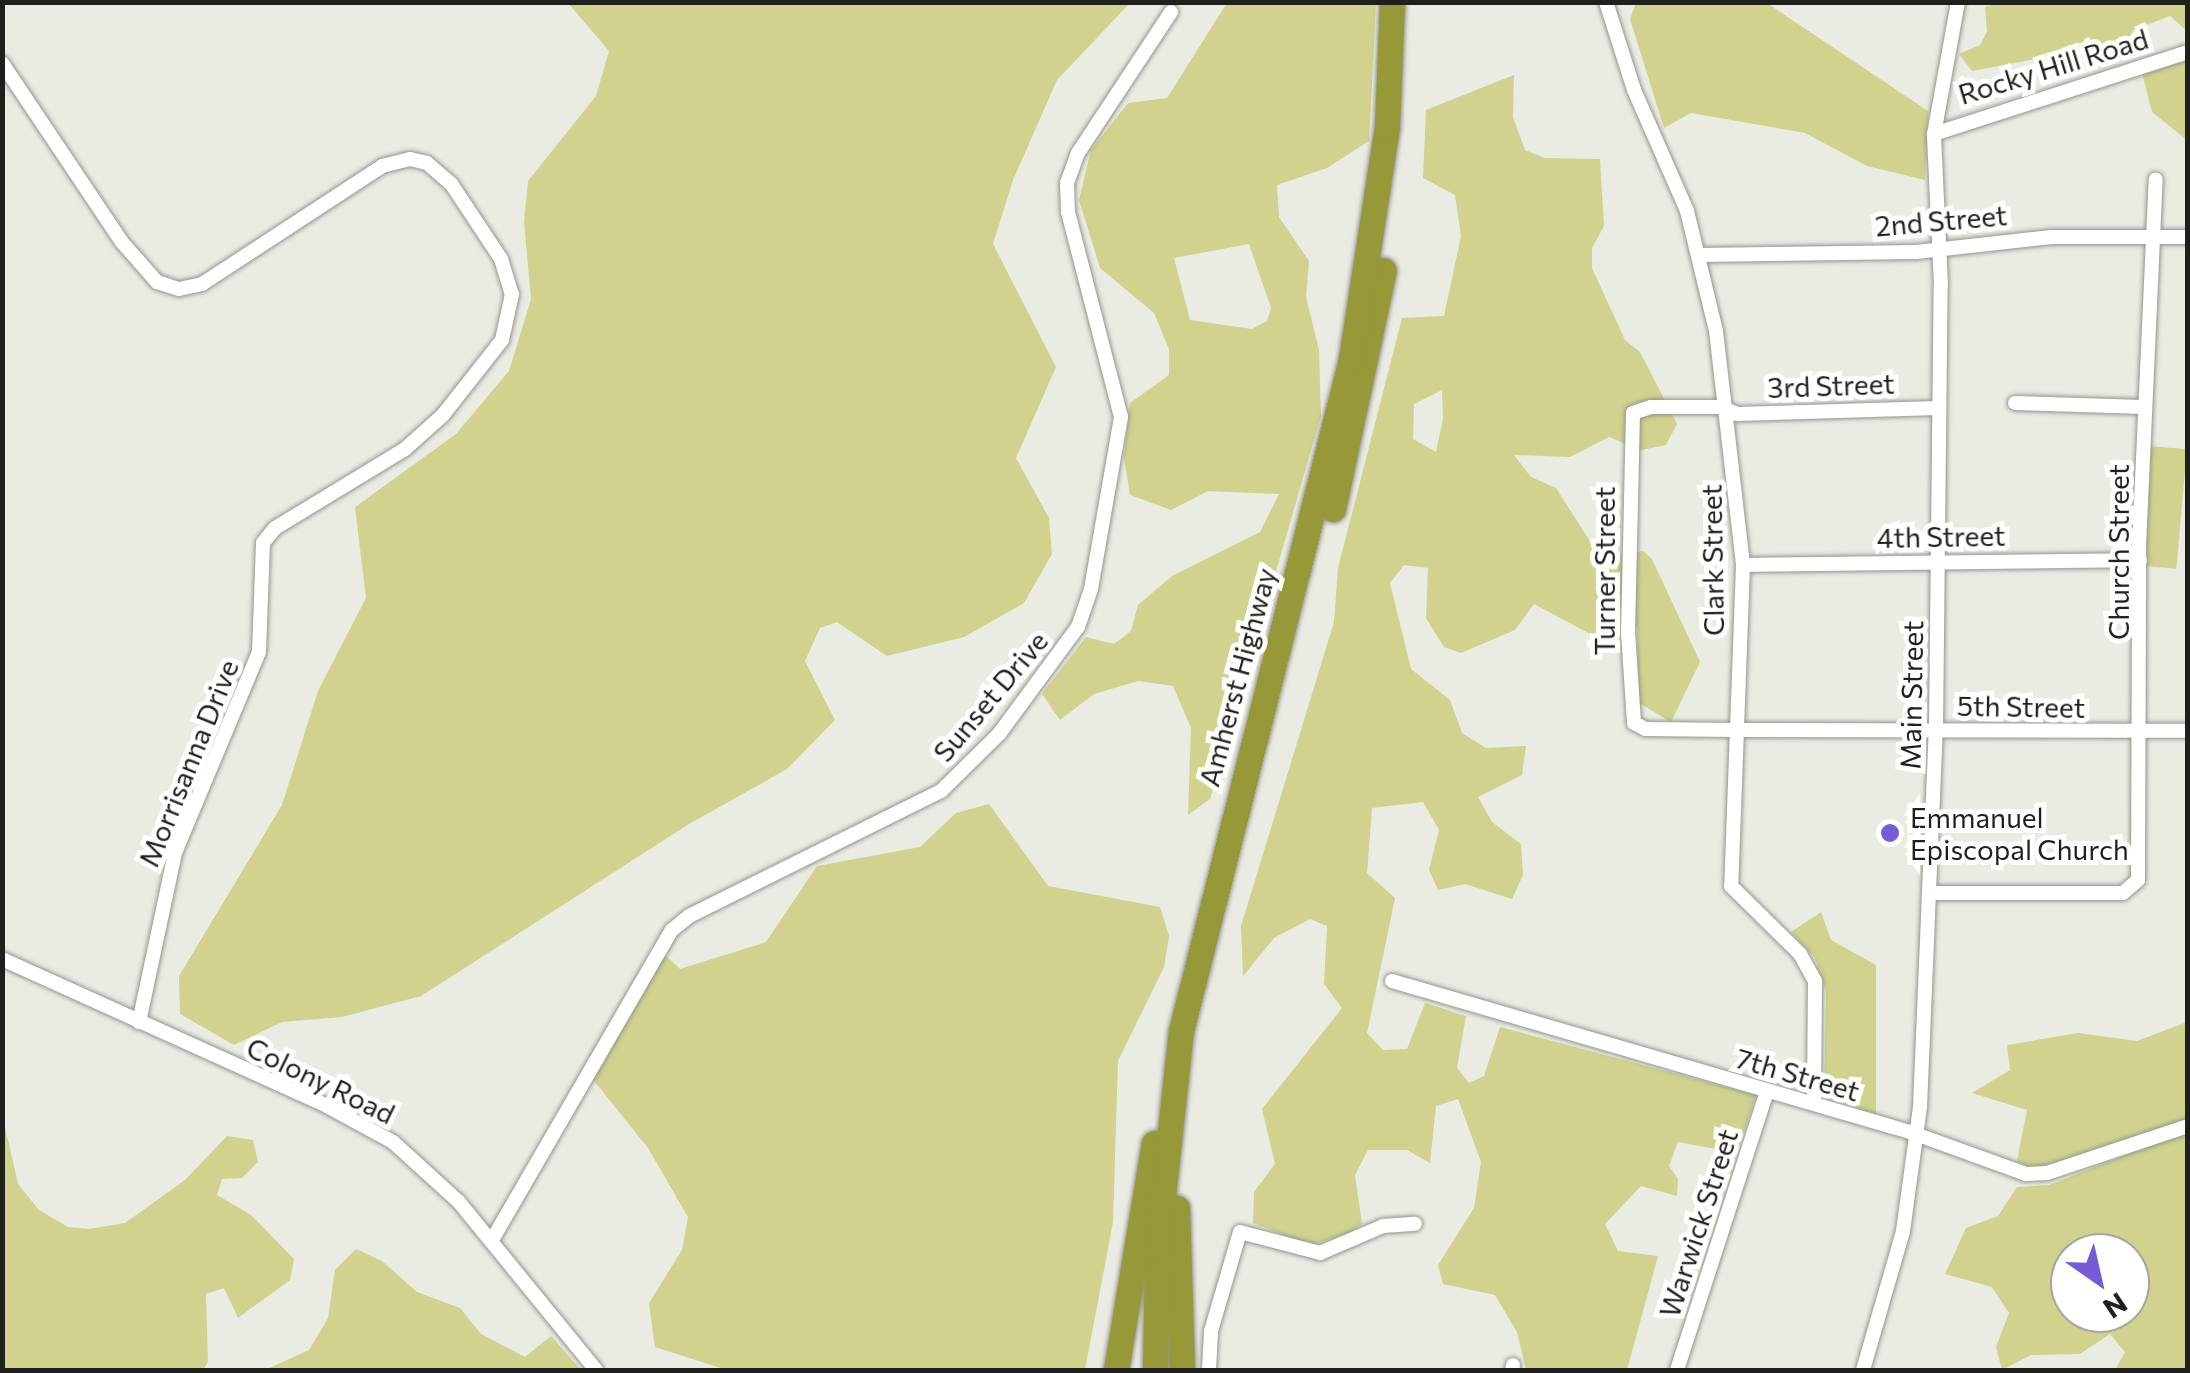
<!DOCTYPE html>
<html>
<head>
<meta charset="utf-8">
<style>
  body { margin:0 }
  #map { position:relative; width:2190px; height:1373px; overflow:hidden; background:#eaebe3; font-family:Commissioner,sans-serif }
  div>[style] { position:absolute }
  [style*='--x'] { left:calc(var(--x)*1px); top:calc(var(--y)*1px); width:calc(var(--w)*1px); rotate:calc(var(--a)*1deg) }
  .green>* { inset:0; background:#d0d28d; transform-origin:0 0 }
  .roads { filter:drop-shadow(0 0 2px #94958e) drop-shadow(0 0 2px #94958e) }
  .street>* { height:14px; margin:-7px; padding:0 7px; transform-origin:7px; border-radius:7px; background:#fff }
  .highway>* { height:25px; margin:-12.5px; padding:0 12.5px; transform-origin:12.5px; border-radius:12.5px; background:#979838 }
  .dots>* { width:28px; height:28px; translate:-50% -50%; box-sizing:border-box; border:5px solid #fffffe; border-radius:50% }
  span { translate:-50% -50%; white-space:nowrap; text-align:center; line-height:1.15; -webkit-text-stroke:10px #fffffe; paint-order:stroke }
  .street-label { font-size:28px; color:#1f1f1c }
  .poi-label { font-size:28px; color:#1f1f1c }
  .left { translate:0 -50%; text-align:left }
  .frame { position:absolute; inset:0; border:5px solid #1f1f1c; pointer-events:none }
  .north { position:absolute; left:2050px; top:1233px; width:100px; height:100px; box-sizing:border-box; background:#fffffe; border:2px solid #a5a5a4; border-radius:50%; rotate:146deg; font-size:28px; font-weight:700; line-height:40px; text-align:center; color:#1f1f1c }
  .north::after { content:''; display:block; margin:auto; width:35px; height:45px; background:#775bd6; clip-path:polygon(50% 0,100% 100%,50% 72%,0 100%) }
</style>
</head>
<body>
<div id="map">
  <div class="green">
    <div style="clip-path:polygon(568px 3px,1130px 3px,1057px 80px,1013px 180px,993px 244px,1056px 367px,1016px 458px,1049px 518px,1052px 554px,1024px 603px,964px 637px,887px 656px,837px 622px,820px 628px,805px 661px,835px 720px,787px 769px,689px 824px,421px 996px,342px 1017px,282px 1022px,234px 1045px,180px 1014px,179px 976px,282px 805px,318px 691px,366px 598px,355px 507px,456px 434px,509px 371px,531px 299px,524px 222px,528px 181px,596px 96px,609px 51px)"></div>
    <div style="clip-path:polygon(evenodd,1227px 3px,1376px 3px,1369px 141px,1327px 168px,1277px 185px,1279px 217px,1309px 261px,1306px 297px,1319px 350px,1321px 416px,1210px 799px,1188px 815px,1191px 728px,1173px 686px,1138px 681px,1094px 694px,1060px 720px,1042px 694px,1086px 637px,1114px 644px,1131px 631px,1138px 605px,1172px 576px,1260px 532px,1279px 494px,1208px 491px,1171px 510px,1130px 495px,1124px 457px,1130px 403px,1169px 375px,1169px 349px,1154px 313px,1100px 268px,1079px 200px,1091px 150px,1128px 103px,1167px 98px,1227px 3px,1249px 244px,1271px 308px,1267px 321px,1252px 329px,1190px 320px,1174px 258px,1249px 244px)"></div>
    <div style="clip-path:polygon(1636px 3px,1767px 3px,1928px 111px,1925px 180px,1867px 166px,1805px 133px,1691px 113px,1664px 128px,1630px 19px)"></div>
    <div style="clip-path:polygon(1999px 3px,2187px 3px,2187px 31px,2170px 16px,2133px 30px,2116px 64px,2077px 75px,2067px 53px,1972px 71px,1959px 54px,1980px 45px,1987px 32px,1985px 7px)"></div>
    <div style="clip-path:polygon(2187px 61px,2187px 140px,2152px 112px,2142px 73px)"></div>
    <div style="clip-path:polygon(evenodd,1514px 75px,1513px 117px,1525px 150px,1545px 158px,1600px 159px,1604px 226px,1592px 248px,1592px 268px,1625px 340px,1640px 352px,1677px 424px,1666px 445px,1641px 450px,1609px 437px,1570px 457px,1514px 455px,1531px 477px,1556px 488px,1600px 557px,1643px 551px,1652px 559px,1700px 662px,1671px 722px,1639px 703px,1637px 627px,1618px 606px,1596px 637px,1534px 604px,1515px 630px,1461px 653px,1444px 647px,1426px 618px,1428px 568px,1404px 565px,1390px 583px,1411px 669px,1450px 700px,1462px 733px,1486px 748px,1526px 746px,1522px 775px,1478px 797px,1492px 822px,1521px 844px,1523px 875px,1512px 899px,1465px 884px,1438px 890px,1429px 870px,1439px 830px,1423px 802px,1372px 808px,1367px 873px,1395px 898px,1367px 1033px,1383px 1050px,1407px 1049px,1425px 1003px,1466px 1016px,1457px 1068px,1469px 1083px,1484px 1076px,1500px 1027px,1756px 1095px,1737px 1153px,1678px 1142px,1669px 1166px,1678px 1179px,1677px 1196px,1641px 1186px,1605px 1224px,1618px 1251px,1658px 1256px,1627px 1370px,1526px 1370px,1517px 1332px,1495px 1295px,1443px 1284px,1438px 1265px,1474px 1208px,1481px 1162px,1458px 1099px,1436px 1106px,1430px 1163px,1407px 1150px,1368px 1150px,1355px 1175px,1362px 1224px,1346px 1235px,1309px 1245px,1253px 1223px,1254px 1192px,1275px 1164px,1262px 1109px,1342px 1008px,1324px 984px,1327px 926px,1310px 919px,1274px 938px,1243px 976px,1241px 926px,1334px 622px,1338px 568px,1402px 318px,1444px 316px,1461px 236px,1455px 195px,1423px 178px,1426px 110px,1514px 75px,1442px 390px,1443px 419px,1436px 452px,1413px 439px,1414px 404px,1442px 390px)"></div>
    <div style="left:2149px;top:446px;width:38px;height:120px;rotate:5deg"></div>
    <div style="clip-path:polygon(989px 804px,1048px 886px,1160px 907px,1169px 936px,1164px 967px,1118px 1061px,1113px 1222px,1085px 1370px,727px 1370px,655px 1347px,649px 1303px,682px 1250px,688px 1217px,648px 1148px,591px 1077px,663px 953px,680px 969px,766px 942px,817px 866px,920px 847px,956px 813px)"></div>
    <div style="clip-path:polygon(1821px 912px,1831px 940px,1876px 965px,1876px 1114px,1824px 1097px,1826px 992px,1815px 958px,1791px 932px)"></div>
    <div style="clip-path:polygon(evenodd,2187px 1022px,2187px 1370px,2115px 1370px,2125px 1352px,2110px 1334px,2080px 1354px,2031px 1355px,2002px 1370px,1996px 1347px,2009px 1313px,1992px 1287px,1945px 1274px,1966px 1228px,1998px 1216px,2017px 1187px,2049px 1185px,2182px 1133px,2034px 1170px,2017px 1161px,2027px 1110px,1972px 1093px,2010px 1070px,2007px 1045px,2078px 1033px,2137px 1041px,2187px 1022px,2070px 1253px,2130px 1253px,2130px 1313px,2070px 1313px,2070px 1253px)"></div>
    <div style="clip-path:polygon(3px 1118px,18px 1184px,39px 1210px,68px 1227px,89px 1229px,125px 1223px,185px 1180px,227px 1136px,253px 1140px,258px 1162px,242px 1178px,222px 1179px,217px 1195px,251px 1215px,294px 1259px,290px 1280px,238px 1318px,224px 1288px,206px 1294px,208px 1362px,203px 1370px,3px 1370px)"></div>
    <div style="clip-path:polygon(356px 1249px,382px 1261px,417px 1292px,460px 1308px,481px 1334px,525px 1357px,551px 1336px,581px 1370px,265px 1370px,309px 1350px,328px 1318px,335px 1270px)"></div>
  </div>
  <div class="roads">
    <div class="street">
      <div style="--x:1606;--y:2;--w:92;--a:72.3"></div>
      <div style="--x:1634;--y:90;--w:132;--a:66.3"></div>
      <div style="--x:1687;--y:211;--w:123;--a:76.4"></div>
      <div style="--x:1716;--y:331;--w:236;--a:83.4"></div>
      <div style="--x:1743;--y:565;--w:321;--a:92.1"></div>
      <div style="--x:1731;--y:886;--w:97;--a:44.6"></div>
      <div style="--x:1800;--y:954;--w:31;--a:61"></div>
      <div style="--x:1815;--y:981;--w:122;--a:90.5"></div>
      <div style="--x:2;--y:63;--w:214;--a:56.2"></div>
      <div style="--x:121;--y:241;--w:55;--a:48.7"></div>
      <div style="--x:157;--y:282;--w:23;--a:18"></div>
      <div style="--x:179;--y:289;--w:24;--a:-12"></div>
      <div style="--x:202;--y:284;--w:215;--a:-33.2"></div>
      <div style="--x:382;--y:166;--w:29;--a:-14"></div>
      <div style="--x:410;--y:159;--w:17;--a:13"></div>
      <div style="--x:427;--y:163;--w:33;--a:41"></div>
      <div style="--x:452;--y:185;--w:89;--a:56.5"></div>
      <div style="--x:501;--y:259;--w:37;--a:73"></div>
      <div style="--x:512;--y:294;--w:47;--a:102.3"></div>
      <div style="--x:502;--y:340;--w:95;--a:128.2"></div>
      <div style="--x:443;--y:415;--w:51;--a:138.2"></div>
      <div style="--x:405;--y:449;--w:152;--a:148.7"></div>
      <div style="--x:275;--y:528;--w:19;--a:129"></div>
      <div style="--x:263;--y:543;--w:109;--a:92.1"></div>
      <div style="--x:259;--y:652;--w:218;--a:112.7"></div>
      <div style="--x:175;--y:853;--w:173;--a:102"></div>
      <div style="--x:1934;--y:134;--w:267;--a:-17.9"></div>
      <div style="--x:1699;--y:255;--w:217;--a:-0.8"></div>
      <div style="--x:1916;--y:252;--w:136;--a:-6.3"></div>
      <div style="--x:2051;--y:237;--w:137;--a:0"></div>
      <div style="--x:2015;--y:403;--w:129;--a:1.8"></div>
      <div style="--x:1938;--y:408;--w:201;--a:178.3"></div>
      <div style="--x:1737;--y:414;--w:17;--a:-156"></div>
      <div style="--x:1721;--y:407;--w:70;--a:180"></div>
      <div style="--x:1651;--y:407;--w:19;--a:162"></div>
      <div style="--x:1633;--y:413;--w:219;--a:91.3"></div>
      <div style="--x:1628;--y:632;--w:91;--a:86.2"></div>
      <div style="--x:1634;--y:723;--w:13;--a:27"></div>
      <div style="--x:1646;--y:729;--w:89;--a:0.6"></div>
      <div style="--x:1735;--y:730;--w:453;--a:0.1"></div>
      <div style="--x:1743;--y:565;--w:397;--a:-0.7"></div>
      <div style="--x:1933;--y:893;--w:190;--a:0"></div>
      <div style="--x:2123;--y:893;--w:20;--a:-41"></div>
      <div style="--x:2138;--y:880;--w:333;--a:-89.8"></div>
      <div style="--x:2139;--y:547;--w:368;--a:-87.4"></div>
      <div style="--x:2;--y:959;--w:357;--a:24.3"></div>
      <div style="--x:327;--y:1106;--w:75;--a:28.6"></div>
      <div style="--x:393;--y:1142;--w:89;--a:42.3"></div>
      <div style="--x:459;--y:1202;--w:217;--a:50.8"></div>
      <div style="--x:1392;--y:981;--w:540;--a:16.25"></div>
      <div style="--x:1910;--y:1132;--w:123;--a:19.9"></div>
      <div style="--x:2026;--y:1174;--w:21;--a:-3"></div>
      <div style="--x:2047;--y:1173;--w:149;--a:-18.4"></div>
      <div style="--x:492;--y:1240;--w:358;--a:-59.9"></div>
      <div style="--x:672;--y:930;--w:22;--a:-39"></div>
      <div style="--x:689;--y:916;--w:281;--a:-26.4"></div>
      <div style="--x:941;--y:791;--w:81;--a:-44.5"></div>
      <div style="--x:999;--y:734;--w:133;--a:-53.6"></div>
      <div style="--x:1078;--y:627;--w:40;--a:-71.1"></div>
      <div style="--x:1091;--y:589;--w:175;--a:-80.1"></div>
      <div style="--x:1121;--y:417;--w:212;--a:-104.5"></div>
      <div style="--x:1068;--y:212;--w:29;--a:-92"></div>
      <div style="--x:1067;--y:183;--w:32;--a:-70"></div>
      <div style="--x:1078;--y:153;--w:169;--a:-56.6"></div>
      <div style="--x:1209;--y:1370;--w:39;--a:-87"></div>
      <div style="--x:1211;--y:1331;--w:103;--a:-73.7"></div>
      <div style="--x:1240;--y:1232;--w:83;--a:14.7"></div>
      <div style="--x:1320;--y:1253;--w:69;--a:-23.2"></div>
      <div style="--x:1383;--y:1226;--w:32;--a:-4"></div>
      <div style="--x:1512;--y:1370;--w:5;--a:-79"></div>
      <div style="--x:1677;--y:1370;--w:293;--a:-72.1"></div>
      <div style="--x:1863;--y:1370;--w:145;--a:-73.9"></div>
      <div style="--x:1903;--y:1231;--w:125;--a:-82.2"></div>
      <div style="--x:1920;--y:1107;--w:378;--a:-87.6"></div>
      <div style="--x:1936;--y:729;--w:444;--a:-89.4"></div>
      <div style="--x:1941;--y:285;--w:151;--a:-92.7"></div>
      <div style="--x:1934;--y:134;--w:134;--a:-79.7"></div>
    </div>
    <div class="highway">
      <div style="--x:1333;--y:509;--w:244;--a:-78"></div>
      <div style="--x:1177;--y:1208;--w:162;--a:88.2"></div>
      <div style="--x:1116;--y:1370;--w:230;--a:-80.5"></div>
      <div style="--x:1155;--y:1370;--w:119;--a:-89"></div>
      <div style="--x:1157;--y:1251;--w:221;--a:-83.8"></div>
      <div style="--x:1181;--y:1031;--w:693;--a:-75.8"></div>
      <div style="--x:1351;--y:359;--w:235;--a:-81.2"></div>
      <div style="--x:1387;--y:127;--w:125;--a:-87.7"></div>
    </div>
  </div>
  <div class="dots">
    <div style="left:1890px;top:833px;background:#775bd6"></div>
  </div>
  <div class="street-label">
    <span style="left:2053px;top:66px;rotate:-17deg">Rocky Hill Road</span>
    <span style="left:1941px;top:220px;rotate:-5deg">2nd Street</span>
    <span style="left:1831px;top:385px;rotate:-2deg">3rd Street</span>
    <span style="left:1941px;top:536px;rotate:-1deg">4th Street</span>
    <span style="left:2118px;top:552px;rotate:-90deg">Church Street</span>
    <span style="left:1712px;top:560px;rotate:-91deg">Clark Street</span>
    <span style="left:1604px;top:571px;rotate:-90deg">Turner Street</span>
    <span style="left:1237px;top:677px;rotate:-75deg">Amherst Highway</span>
    <span style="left:1911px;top:695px;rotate:-89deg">Main Street</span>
    <span style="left:990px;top:696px;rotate:-50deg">Sunset Drive</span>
    <span style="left:2021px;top:706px;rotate:1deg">5th Street</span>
    <span style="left:188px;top:763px;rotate:-68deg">Morrisanna Drive</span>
    <span style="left:1798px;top:1074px;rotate:16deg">7th Street</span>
    <span style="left:321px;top:1080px;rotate:26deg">Colony Road</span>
    <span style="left:1698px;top:1223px;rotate:-72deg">Warwick Street</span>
  </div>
  <div class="poi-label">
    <span class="left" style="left:1910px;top:833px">Emmanuel<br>Episcopal Church</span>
  </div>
  <div class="frame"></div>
  <div class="north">N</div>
</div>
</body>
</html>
